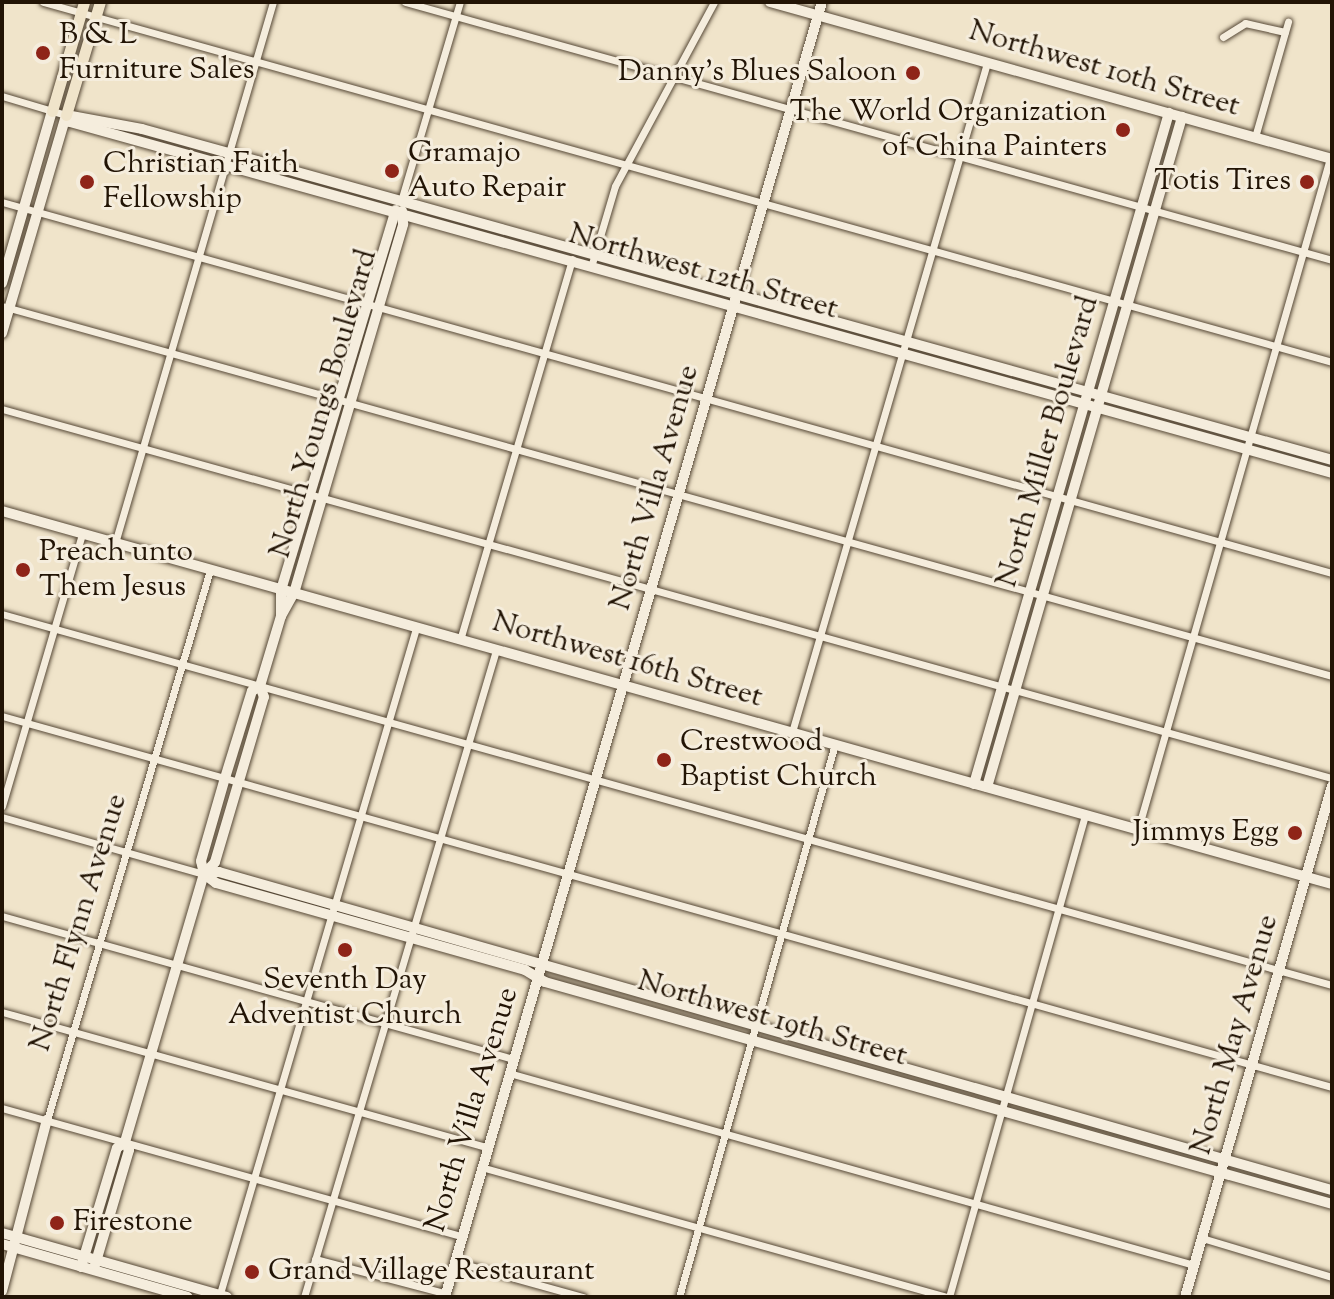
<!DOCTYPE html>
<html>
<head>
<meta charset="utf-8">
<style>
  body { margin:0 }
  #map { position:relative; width:1334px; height:1299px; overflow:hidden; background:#f0e4ca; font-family:"Sorts Mill Goudy",serif }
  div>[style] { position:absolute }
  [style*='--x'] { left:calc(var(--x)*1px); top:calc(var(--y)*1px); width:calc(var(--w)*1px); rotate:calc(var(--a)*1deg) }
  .green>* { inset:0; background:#cdc1a9 }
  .roads { filter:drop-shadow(0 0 2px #564836) drop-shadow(0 0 2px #564836) }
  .street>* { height:7px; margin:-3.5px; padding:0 3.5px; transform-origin:3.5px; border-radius:3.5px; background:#f5eddd }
  .secondary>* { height:10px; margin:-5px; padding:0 5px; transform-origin:5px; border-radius:5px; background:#f5eddd }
  .primary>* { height:11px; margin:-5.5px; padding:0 5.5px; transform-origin:5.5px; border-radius:5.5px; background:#f0e4ca }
  .dots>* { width:22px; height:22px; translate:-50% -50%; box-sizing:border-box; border:4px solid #f5eddd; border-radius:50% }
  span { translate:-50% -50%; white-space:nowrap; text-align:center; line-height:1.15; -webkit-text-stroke:6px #f5eddd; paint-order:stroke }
  .poi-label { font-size:30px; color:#221405 }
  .left { translate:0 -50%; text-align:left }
  .right { translate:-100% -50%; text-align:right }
  .street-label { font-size:30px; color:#221405 }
  .frame { position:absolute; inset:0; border:4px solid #221405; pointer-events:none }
</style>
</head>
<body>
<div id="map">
  <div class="green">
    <div style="clip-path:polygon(235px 159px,390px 202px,391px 204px,232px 162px)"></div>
    <div style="clip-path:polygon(412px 208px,569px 253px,569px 254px,409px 211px)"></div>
    <div style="clip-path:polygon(27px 214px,33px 216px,2px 302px,2px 294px)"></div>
    <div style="clip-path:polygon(745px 301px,901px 345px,901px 346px,744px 305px)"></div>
    <div style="clip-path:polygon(911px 348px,1082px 395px,1082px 397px,910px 352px)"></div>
    <div style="clip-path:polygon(548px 972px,747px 1027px,749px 1032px,544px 977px)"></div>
    <div style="clip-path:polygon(762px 1032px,998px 1100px,998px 1103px,760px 1039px)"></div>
    <div style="clip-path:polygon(1010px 1103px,1216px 1161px,1216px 1163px,1010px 1108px)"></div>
  </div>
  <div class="roads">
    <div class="street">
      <div style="--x:43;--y:2;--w:1338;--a:15.6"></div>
      <div style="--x:405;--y:2;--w:962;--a:15.55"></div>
      <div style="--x:1223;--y:37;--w:26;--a:-32"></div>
      <div style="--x:1245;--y:23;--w:41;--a:12.7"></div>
      <div style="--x:2;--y:96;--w:67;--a:16.5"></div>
      <div style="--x:1255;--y:137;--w:120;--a:-74"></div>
      <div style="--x:401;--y:201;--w:208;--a:-73.5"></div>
      <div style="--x:2;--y:202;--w:1381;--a:15.59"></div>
      <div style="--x:591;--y:267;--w:84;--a:-73.5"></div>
      <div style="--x:615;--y:186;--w:209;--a:-61.7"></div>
      <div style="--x:2;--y:306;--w:1381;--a:15.55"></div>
      <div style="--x:2;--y:409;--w:1380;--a:15.51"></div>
      <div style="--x:115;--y:543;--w:564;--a:-73.72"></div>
      <div style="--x:2;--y:614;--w:1381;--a:15.59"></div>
      <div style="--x:460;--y:640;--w:397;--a:-73.6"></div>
      <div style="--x:2;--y:716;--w:1381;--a:15.59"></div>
      <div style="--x:792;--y:732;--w:697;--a:-73.75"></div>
      <div style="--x:2;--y:806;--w:284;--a:-73.6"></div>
      <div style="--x:2;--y:817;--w:210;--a:15.8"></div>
      <div style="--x:1138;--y:829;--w:698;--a:-74.03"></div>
      <div style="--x:2;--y:916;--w:531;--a:15.63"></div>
      <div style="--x:2;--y:1012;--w:502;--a:15.59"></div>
      <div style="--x:509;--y:1073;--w:711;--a:15.66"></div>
      <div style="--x:2;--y:1108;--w:476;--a:15.6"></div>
      <div style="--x:47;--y:1120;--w:574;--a:-73.49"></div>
      <div style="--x:481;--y:1167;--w:485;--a:15.6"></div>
      <div style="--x:1202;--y:1238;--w:136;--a:16.7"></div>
      <div style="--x:315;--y:1259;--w:129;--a:14.8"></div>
      <div style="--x:453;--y:1261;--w:135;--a:15.5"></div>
      <div style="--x:219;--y:1297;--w:697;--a:-73.59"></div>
      <div style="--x:304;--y:1297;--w:675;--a:-73.47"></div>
      <div style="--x:679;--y:1297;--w:575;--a:-74.25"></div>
      <div style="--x:949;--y:1297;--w:501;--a:-74.24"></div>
    </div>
    <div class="secondary">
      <div style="--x:770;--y:2;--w:584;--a:15.61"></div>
      <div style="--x:66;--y:115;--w:8;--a:60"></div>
      <div style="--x:70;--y:122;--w:1310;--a:15.54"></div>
      <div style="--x:66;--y:115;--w:77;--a:10.4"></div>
      <div style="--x:142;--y:129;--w:1235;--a:15.54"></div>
      <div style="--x:2;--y:283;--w:179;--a:-73.8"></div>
      <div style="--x:2;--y:333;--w:227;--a:-73.6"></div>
      <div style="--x:2;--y:511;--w:1381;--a:15.67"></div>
      <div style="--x:281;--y:616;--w:26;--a:-90"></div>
      <div style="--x:281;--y:590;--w:397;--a:-73.2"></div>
      <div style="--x:974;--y:784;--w:699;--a:-73.8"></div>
      <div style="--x:987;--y:787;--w:698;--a:-73.77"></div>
      <div style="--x:204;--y:874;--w:15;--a:37"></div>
      <div style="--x:216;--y:883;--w:321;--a:15.7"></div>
      <div style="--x:525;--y:970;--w:23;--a:31"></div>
      <div style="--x:545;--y:982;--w:818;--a:15.75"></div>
      <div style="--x:204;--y:874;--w:15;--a:-8"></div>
      <div style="--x:219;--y:872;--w:1158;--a:15.95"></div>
      <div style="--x:204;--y:874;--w:13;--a:-103"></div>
      <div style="--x:201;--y:861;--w:86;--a:-73.9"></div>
      <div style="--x:225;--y:778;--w:91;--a:-72.8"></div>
      <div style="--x:252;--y:691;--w:9;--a:-32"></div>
      <div style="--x:260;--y:686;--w:73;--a:-73.3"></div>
      <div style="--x:281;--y:616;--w:26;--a:-61"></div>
      <div style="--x:294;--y:593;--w:385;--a:-73.5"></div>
      <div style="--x:403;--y:224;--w:13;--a:-94"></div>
      <div style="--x:2;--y:1233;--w:234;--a:15.9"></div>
      <div style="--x:2;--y:1244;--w:193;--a:15.9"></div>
      <div style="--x:95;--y:1265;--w:120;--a:-73.5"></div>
      <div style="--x:129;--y:1150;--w:9;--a:-117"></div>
      <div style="--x:81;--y:1267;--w:124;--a:-73.2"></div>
      <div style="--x:117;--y:1148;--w:10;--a:-37"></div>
      <div style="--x:125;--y:1142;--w:279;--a:-73.6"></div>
      <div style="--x:204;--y:874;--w:16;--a:-47"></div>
      <div style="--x:215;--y:862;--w:172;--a:-73.5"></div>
      <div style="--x:264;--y:697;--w:12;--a:-110"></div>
      <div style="--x:2;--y:1291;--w:177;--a:-75.3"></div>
      <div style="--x:445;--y:1297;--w:1349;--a:-73.77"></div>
      <div style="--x:1185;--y:1297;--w:532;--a:-73.95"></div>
    </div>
    <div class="primary">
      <div style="--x:52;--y:111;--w:114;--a:-73.6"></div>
      <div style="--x:66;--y:115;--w:118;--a:-73.3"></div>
    </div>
  </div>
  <div class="dots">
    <div style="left:43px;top:53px;background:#8f2418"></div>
    <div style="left:913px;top:73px;background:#8f2418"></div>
    <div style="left:1123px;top:130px;background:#8f2418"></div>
    <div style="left:392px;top:171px;background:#8f2418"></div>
    <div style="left:87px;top:182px;background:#8f2418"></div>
    <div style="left:1307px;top:182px;background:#8f2418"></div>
    <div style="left:23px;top:570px;background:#8f2418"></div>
    <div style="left:664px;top:760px;background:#8f2418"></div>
    <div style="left:1295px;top:833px;background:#8f2418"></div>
    <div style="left:345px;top:950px;background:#8f2418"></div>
    <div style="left:57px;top:1223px;background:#8f2418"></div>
    <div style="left:252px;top:1272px;background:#8f2418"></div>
  </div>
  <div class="poi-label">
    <span class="left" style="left:59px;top:53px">B &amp; L<br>Furniture Sales</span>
    <span class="right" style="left:897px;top:73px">Danny's Blues Saloon</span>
    <span class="right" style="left:1107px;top:130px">The World Organization<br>of China Painters</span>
    <span class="left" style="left:408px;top:171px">Gramajo<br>Auto Repair</span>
    <span class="left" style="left:103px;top:182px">Christian Faith<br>Fellowship</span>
    <span class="right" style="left:1291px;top:182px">Totis Tires</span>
    <span class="left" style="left:39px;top:570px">Preach unto<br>Them Jesus</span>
    <span class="left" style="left:680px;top:760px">Crestwood<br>Baptist Church</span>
    <span class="right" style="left:1279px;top:833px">Jimmys Egg</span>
    <span style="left:345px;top:998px">Seventh Day<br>Adventist Church</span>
    <span class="left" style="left:73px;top:1223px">Firestone</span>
    <span class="left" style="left:268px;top:1272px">Grand Village Restaurant</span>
  </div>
  <div class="street-label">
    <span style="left:1104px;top:70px;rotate:16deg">Northwest 10th Street</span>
    <span style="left:703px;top:273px;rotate:16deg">Northwest 12th Street</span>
    <span style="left:325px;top:404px;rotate:-74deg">North Youngs Boulevard</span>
    <span style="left:1049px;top:442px;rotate:-74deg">North Miller Boulevard</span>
    <span style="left:656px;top:488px;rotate:-74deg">North Villa Avenue</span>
    <span style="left:627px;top:661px;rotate:16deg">Northwest 16th Street</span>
    <span style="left:80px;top:923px;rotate:-73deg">North Flynn Avenue</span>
    <span style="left:772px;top:1020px;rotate:16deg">Northwest 19th Street</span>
    <span style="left:1236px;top:1035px;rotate:-74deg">North May Avenue</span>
    <span style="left:473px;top:1110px;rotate:-73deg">North Villa Avenue</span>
  </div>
  <div class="frame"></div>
</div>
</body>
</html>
